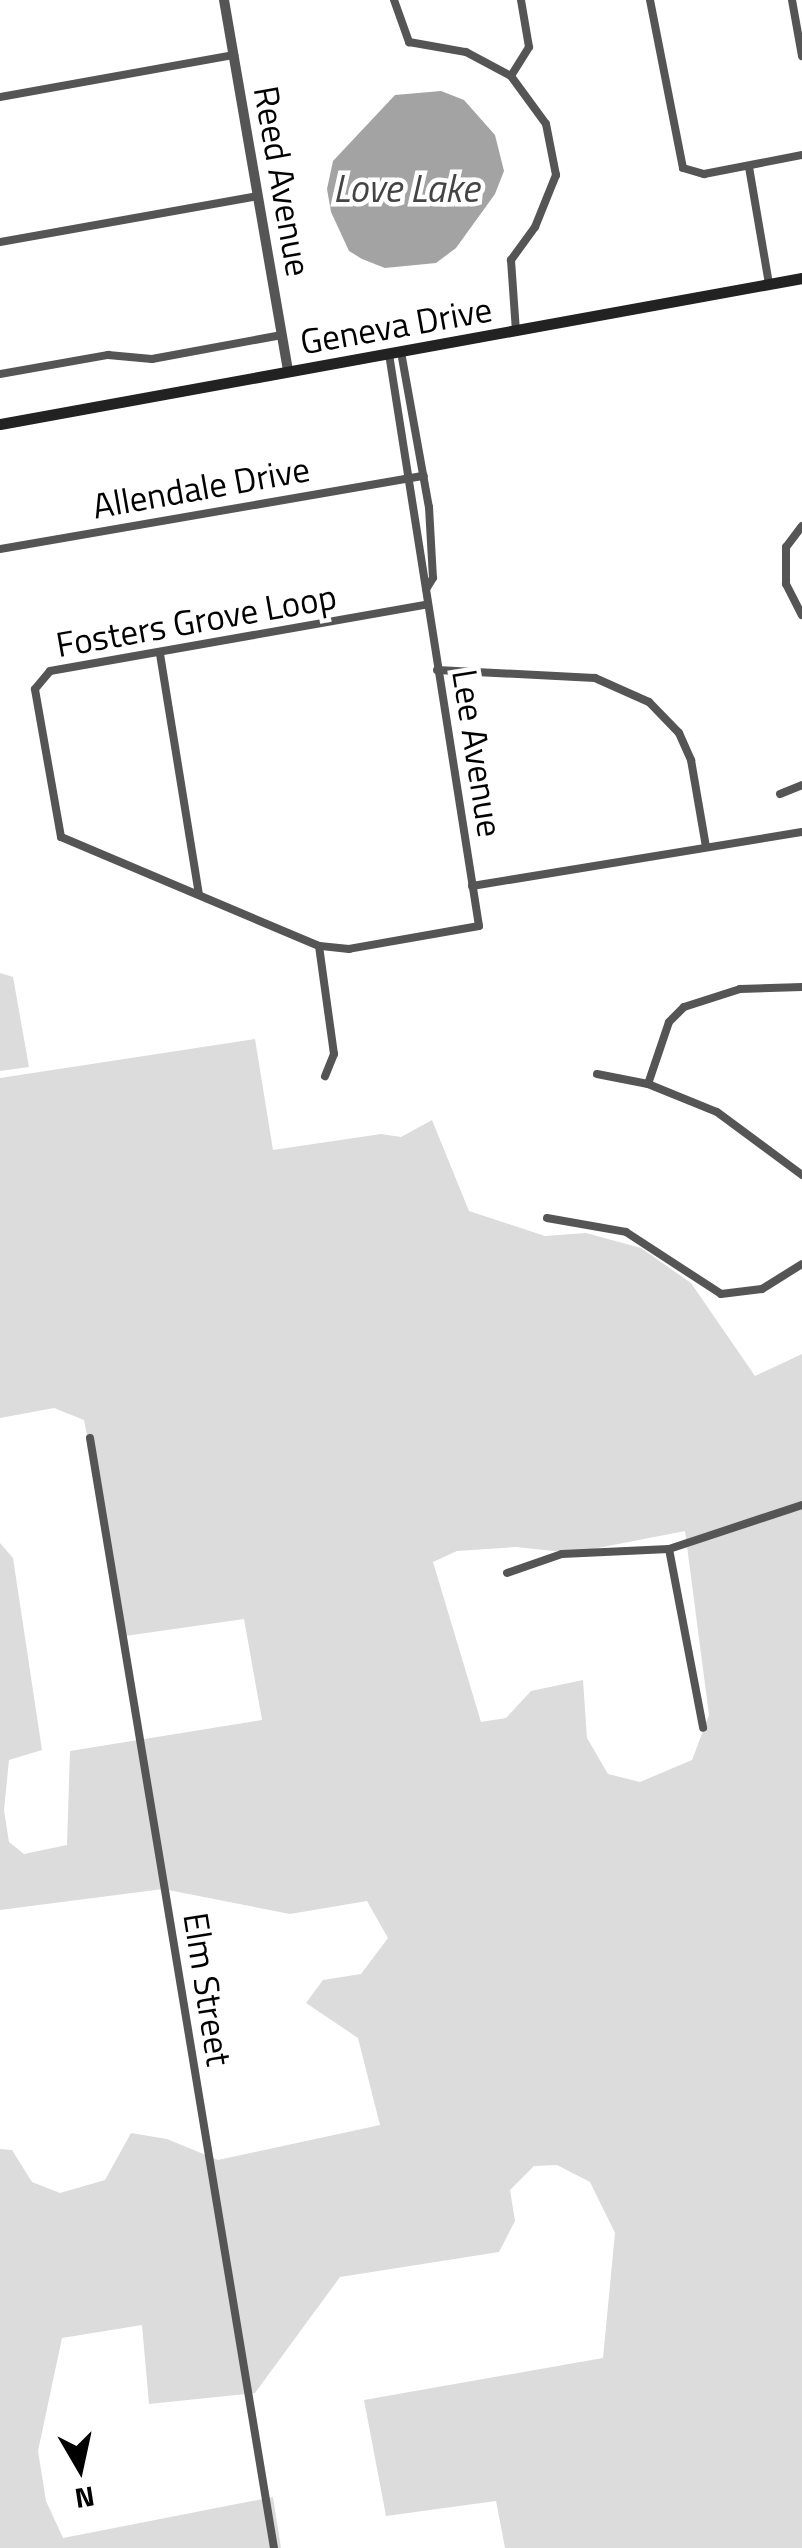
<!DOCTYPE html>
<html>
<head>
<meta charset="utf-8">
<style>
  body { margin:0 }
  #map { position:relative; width:802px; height:2548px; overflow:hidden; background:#fff; font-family:"Titillium Web",sans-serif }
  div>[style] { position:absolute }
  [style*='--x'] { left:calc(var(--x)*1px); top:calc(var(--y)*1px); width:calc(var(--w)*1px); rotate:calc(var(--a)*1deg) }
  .green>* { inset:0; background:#dcdcdc }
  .water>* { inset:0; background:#a3a3a3 }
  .minor>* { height:8px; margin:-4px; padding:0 4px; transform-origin:4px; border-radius:4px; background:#555 }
  .tertiary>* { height:10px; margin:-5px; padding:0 5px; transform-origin:5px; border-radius:5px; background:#555 }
  .secondary>* { height:11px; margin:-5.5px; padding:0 5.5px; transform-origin:5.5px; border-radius:5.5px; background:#222 }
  span { translate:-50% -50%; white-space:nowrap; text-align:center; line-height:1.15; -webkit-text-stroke:9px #fff; paint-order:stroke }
  .street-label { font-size:35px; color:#000 }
  .water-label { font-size:38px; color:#444; font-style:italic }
  .north { position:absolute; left:30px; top:2418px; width:100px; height:100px; -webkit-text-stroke:8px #fff; paint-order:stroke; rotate:171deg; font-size:28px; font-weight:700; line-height:40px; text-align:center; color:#000 }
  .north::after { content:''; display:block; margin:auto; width:35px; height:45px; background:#000; clip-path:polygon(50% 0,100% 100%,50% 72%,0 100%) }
</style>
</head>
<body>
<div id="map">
  <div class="green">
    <div style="clip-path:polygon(0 973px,13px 977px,29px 1067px,0 1071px)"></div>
    <div style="clip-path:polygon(evenodd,255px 1039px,273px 1150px,381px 1134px,401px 1137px,432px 1120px,469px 1211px,545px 1236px,586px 1233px,641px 1248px,691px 1283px,755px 1376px,802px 1354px,802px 2548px,505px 2548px,496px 2501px,386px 2516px,364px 2400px,603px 2358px,615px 2233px,590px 2182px,557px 2165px,534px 2166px,510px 2190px,515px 2221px,499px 2252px,340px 2277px,255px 2393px,149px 2404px,142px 2325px,62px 2338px,38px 2451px,46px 2501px,63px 2538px,273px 2497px,281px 2548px,0 2548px,0 2149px,12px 2150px,32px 2182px,60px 2193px,105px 2180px,131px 2133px,167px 2139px,218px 2160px,380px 2125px,358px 2038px,306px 2003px,323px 1980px,361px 1974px,388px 1938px,367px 1901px,290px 1914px,163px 1889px,0 1910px,0 1543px,13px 1558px,42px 1750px,9px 1760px,4px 1810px,9px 1842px,24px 1854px,67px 1845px,70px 1751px,262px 1720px,244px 1619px,125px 1636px,84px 1420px,54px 1408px,0 1418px,0 1078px,255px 1039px,685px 1531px,709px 1715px,692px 1760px,640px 1782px,608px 1774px,587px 1738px,583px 1680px,531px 1691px,506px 1718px,481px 1722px,433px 1562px,457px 1551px,516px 1547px,572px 1553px,685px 1531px)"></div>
  </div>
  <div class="water">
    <div style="clip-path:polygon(441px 91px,464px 100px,495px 135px,504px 171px,495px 194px,456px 248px,436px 263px,385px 268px,362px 259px,349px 251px,331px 212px,327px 189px,333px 161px,395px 95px)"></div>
  </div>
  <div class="minor">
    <div style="--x:394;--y:0;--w:45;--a:70.3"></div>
    <div style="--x:409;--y:42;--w:58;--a:10"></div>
    <div style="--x:466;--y:52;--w:51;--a:28.1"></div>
    <div style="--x:511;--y:76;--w:34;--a:-58"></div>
    <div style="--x:529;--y:47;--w:48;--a:-99.7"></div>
    <div style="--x:650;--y:0;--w:171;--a:78.9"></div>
    <div style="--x:683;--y:168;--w:22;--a:16"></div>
    <div style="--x:704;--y:174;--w:100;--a:-11"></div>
    <div style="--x:792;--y:0;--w:57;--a:79.9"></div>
    <div style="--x:511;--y:76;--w:59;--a:53.9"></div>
    <div style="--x:546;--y:124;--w:52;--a:78.9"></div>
    <div style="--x:556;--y:175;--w:56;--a:112"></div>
    <div style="--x:535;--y:227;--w:41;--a:126"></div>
    <div style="--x:511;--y:260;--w:72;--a:86"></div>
    <div style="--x:0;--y:97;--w:238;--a:-10.2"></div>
    <div style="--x:749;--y:167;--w:119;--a:80.3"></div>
    <div style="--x:0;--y:242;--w:262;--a:-10.1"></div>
    <div style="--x:401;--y:352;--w:158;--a:79.8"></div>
    <div style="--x:429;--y:507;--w:71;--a:86.8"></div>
    <div style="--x:433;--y:578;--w:13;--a:122"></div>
    <div style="--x:389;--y:354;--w:579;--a:81.06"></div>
    <div style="--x:479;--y:926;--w:132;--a:170"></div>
    <div style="--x:349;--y:949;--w:30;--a:-174"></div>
    <div style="--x:319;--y:946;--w:280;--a:-157.1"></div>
    <div style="--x:61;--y:837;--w:150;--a:-100"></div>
    <div style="--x:35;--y:689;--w:23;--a:-50"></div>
    <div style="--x:50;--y:671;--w:382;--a:-10"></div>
    <div style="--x:0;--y:374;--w:110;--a:-10"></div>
    <div style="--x:108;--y:355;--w:44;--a:5.2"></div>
    <div style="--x:152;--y:359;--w:132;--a:-10.5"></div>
    <div style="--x:802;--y:526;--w:26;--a:127"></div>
    <div style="--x:786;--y:547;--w:37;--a:90"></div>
    <div style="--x:786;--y:584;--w:35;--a:63"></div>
    <div style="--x:0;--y:549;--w:430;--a:-9.8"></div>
    <div style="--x:160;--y:654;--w:243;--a:80.8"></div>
    <div style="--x:437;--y:670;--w:158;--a:2.9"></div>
    <div style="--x:595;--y:678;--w:59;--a:24"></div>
    <div style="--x:649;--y:702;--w:43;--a:45.9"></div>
    <div style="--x:679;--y:733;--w:30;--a:66"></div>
    <div style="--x:691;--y:760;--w:88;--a:80.2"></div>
    <div style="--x:780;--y:794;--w:24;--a:-22"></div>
    <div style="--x:472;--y:886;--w:334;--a:-9.3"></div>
    <div style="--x:319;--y:946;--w:109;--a:82.1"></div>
    <div style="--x:334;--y:1054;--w:24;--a:112"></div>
    <div style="--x:597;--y:1074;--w:52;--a:11.1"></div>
    <div style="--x:648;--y:1084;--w:74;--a:22.1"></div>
    <div style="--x:717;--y:1112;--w:106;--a:36.5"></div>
    <div style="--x:648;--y:1084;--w:65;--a:-71.3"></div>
    <div style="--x:669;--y:1022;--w:21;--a:-45"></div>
    <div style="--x:684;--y:1007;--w:59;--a:-17.8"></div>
    <div style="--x:740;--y:989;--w:62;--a:-1.8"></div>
    <div style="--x:547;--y:1218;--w:80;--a:10"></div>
    <div style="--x:626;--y:1232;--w:113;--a:33.1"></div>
    <div style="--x:721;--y:1294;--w:41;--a:-7"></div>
    <div style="--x:762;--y:1289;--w:47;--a:-32"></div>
    <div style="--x:90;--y:1438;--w:1125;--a:80.59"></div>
    <div style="--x:669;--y:1549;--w:182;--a:79.2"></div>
    <div style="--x:507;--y:1573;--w:58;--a:-19.1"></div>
    <div style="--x:562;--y:1554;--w:107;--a:-2.7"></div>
    <div style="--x:669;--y:1549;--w:140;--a:-18.3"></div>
  </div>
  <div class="tertiary">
    <div style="--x:224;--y:0;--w:376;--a:80.2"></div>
  </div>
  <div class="secondary">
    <div style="--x:0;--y:424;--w:815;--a:-10.32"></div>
  </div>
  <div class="street-label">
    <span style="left:283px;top:181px;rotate:80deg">Reed Avenue</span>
    <span style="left:396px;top:325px;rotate:-10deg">Geneva Drive</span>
    <span style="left:201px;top:487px;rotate:-10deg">Allendale Drive</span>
    <span style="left:196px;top:620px;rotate:-10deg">Fosters Grove Loop</span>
    <span style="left:478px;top:753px;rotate:81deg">Lee Avenue</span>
    <span style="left:208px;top:1989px;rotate:81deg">Elm Street</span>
  </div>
  <div class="water-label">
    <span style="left:406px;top:189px">Love Lake</span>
  </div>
  <div class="north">N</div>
</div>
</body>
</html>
